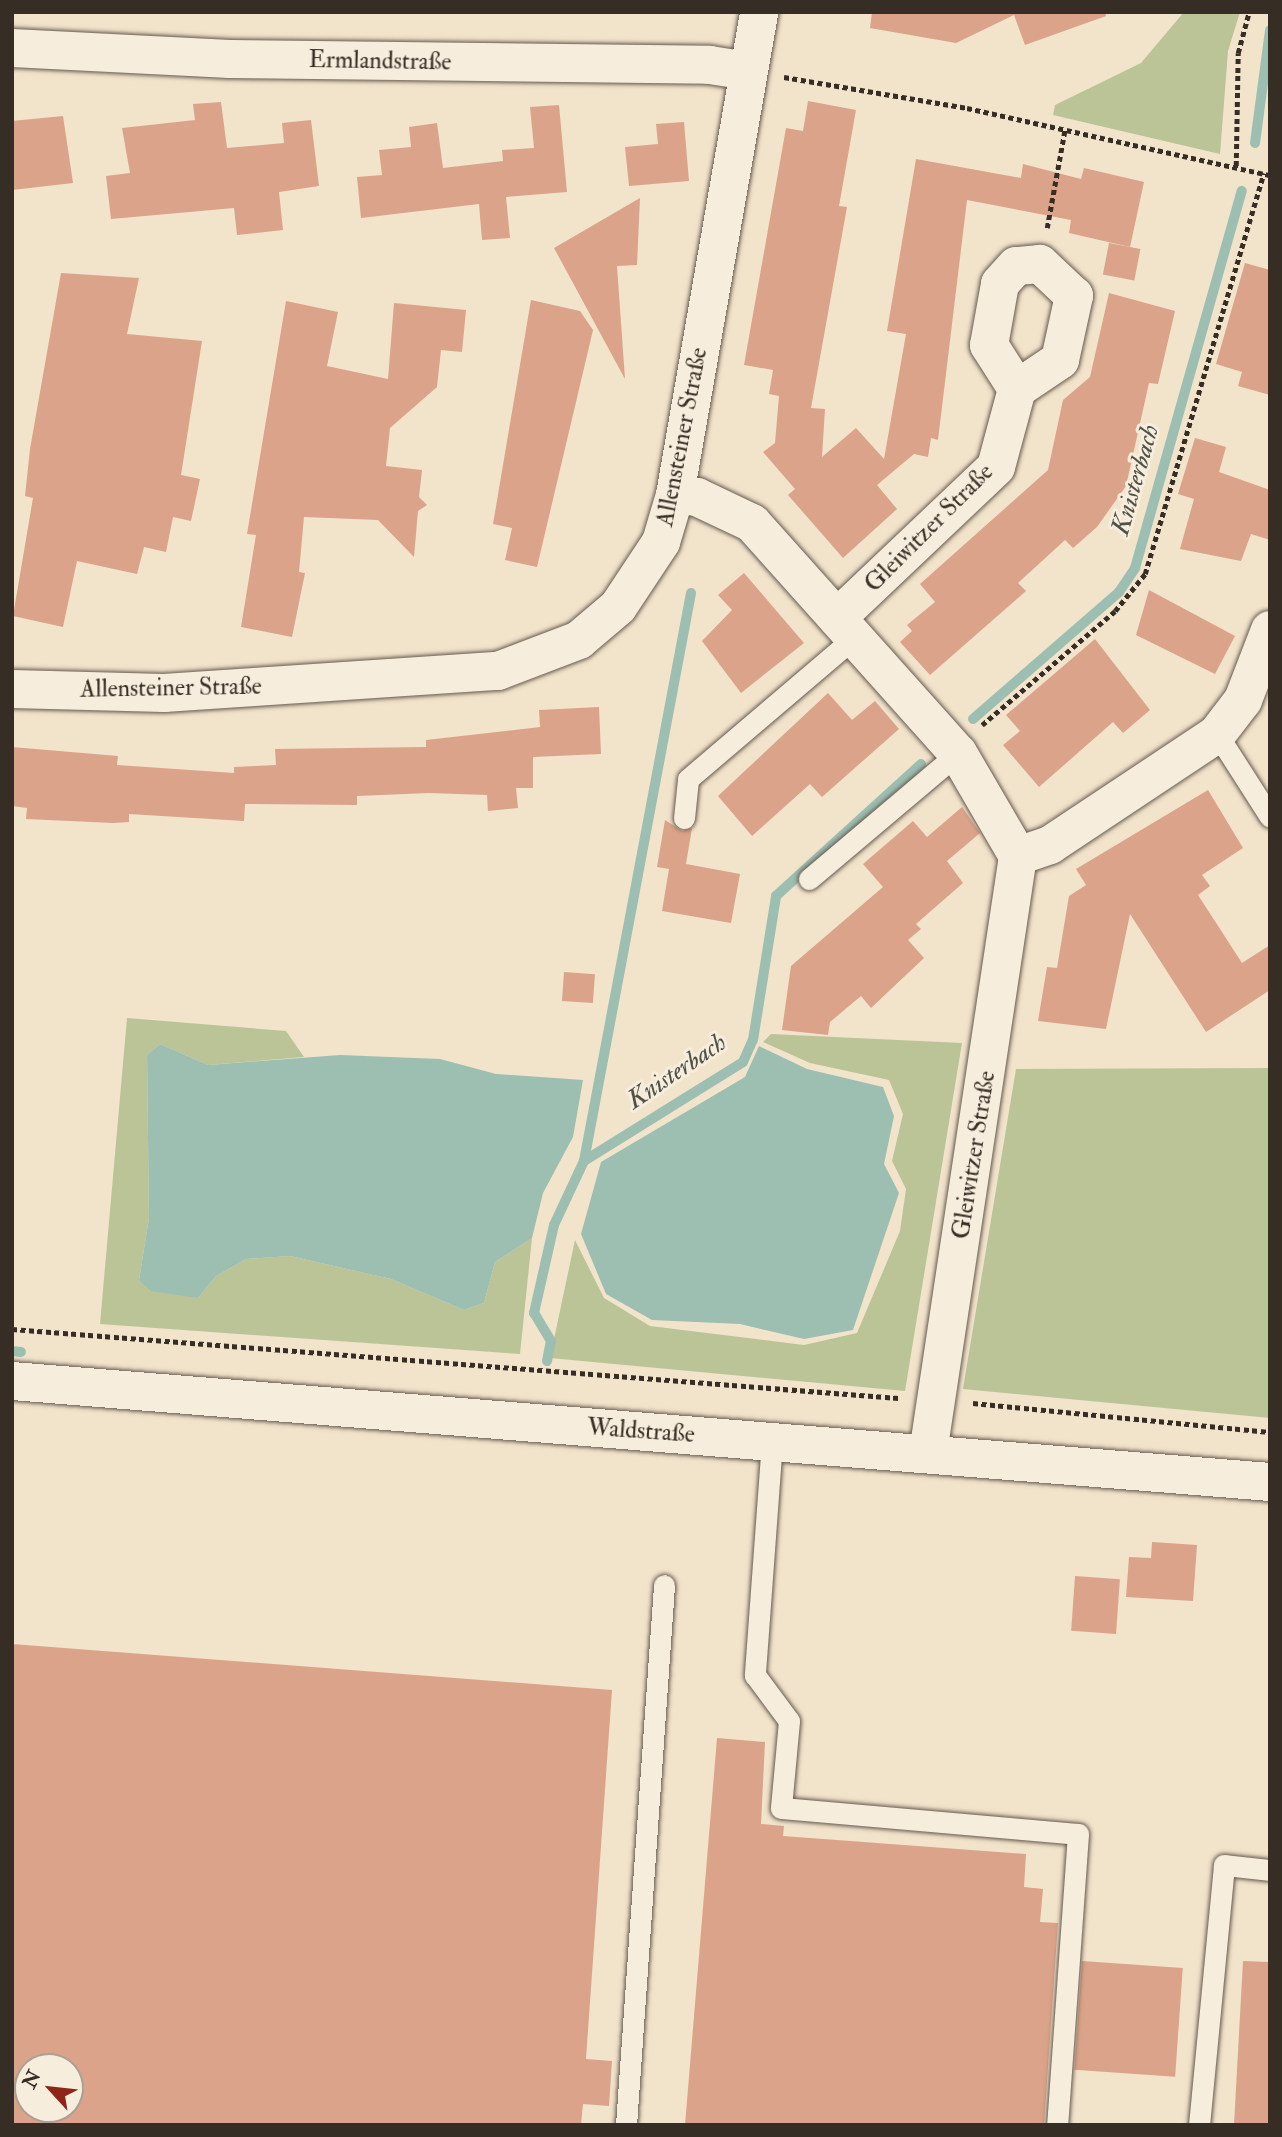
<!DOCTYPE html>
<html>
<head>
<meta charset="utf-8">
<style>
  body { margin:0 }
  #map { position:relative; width:1282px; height:2137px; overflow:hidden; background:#f2e3cb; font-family:"IM FELL Double Pica",serif }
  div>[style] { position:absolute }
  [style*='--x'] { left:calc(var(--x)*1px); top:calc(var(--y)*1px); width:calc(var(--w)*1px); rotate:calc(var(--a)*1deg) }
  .green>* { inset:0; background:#bac497 }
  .water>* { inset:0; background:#9cbfb1 }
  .stream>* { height:10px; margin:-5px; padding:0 5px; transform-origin:5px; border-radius:5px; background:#9cbfb1 }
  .building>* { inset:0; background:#dba389; transform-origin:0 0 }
  .path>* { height:4.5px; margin-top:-2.25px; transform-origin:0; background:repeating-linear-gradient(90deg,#362d24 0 5px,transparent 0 8.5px) }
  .roads { filter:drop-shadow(0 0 2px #655a4e) drop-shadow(0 0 2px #655a4e) }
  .service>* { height:21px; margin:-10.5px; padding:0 10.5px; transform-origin:10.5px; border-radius:10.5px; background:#f7eddd }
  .minor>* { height:38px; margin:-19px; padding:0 19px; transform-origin:19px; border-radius:19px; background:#f7eddd }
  span { translate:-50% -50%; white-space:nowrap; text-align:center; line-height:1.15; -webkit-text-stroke:6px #f7eddd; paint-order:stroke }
  .street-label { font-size:24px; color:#362d24 }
  .water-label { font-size:26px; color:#505247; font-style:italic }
  .frame { position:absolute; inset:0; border:14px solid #362d24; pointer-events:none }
  .north { position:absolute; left:14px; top:2053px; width:70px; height:70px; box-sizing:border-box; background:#f7eddd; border:2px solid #aaa093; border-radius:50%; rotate:297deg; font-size:19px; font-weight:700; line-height:28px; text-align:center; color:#362d24 }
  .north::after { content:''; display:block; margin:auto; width:24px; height:32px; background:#8f2418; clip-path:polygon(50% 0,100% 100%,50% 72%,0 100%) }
</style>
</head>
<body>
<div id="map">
  <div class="green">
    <div style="clip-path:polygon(1184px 12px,1240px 12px,1228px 51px,1220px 154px,1053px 115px,1055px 105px,1141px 63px)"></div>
    <div style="clip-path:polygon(127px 1018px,286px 1031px,304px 1057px,208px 1065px,160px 1044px,147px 1055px,149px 1218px,139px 1280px,198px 1298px,216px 1276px,246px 1259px,290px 1256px,391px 1279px,464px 1310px,484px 1303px,495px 1262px,532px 1238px,520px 1354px,100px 1324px)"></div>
    <div style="clip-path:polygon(771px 1034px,962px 1043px,905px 1391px,550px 1358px,575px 1240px,604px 1298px,650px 1326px,804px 1345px,857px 1333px,900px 1231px,906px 1189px,892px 1161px,903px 1114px,889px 1080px,810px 1063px,763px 1042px)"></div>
    <div style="clip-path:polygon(1270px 1068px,1270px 1418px,963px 1389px,1016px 1069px)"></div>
  </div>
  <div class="water">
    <div style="clip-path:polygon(160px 1044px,208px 1065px,340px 1055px,440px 1059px,496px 1074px,583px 1080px,573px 1137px,543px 1193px,532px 1238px,495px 1262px,484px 1303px,464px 1310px,391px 1279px,290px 1256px,246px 1259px,216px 1276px,198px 1298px,151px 1291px,139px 1280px,149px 1218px,147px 1055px)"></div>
    <div style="clip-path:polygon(759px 1046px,807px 1069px,883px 1087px,894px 1116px,884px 1164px,899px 1193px,853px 1330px,804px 1339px,740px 1324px,652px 1320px,606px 1294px,581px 1234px,601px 1162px,745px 1077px)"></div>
  </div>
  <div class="stream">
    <div style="--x:1255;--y:143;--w:114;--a:-82.4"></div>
    <div style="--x:973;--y:719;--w:194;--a:-41"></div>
    <div style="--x:1119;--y:592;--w:29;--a:-56"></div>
    <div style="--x:1135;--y:568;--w:392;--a:-74.2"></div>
    <div style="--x:584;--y:1161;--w:578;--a:-79.33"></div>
    <div style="--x:12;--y:1351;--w:9;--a:6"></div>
    <div style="--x:547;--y:1361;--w:20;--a:-79"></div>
    <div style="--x:551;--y:1341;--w:33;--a:-121"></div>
    <div style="--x:534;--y:1313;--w:90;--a:-77.2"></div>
    <div style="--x:554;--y:1225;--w:71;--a:-64.9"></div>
    <div style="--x:584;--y:1161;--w:187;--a:-31.9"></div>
    <div style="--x:743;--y:1062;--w:24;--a:-66"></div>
    <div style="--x:753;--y:1040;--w:146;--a:-80.9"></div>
    <div style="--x:776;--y:896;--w:196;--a:-42.3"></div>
  </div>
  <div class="building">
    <div style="clip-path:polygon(872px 12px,1105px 12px,1106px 16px,1025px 45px,1014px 15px,956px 43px,870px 28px)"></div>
    <div style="clip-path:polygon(808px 101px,856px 110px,839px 206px,847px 207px,811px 408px,825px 409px,822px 457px,856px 428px,884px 459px,906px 334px,887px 331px,916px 159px,1021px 178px,1023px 164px,1081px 179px,1084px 168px,1144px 182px,1130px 247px,1069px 233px,1071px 220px,967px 200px,938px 440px,931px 438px,928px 457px,914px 454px,877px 485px,897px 509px,843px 558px,788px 495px,795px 489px,763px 452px,775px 443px,779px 396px,769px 394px,773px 370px,744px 365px,786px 128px,803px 131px)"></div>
    <div style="clip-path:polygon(221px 102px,227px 148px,284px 143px,282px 123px,311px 120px,319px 186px,279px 192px,283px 230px,237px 235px,234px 208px,111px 219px,106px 176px,130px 173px,122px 128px,195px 120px,193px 104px)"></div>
    <div style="clip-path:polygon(559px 105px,567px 192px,506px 197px,510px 238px,482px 240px,479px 204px,361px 218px,357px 177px,382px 175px,379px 150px,411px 147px,409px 127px,437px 123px,443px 168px,503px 161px,502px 150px,534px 148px,530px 107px)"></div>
    <div style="clip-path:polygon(63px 116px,73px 183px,12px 190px,12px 121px)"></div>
    <div style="clip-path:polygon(684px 122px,689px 181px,629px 186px,625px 147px,658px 144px,656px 124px)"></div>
    <div style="clip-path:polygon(640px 198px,637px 265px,617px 266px,625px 379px,554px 248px)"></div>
    <div style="left:1109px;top:243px;width:32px;height:32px;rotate:11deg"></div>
    <div style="clip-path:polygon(1245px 263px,1270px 270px,1270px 395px,1238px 386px,1242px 372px,1216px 364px)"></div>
    <div style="clip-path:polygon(61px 273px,139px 278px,127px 334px,202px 341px,181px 475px,200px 479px,191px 521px,173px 517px,166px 552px,144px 547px,137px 574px,77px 561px,63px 627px,13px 616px,33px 498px,25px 496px,30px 449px)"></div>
    <div style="clip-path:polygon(1109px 293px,1175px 311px,1158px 384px,1149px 383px,1126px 486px,1097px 527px,1073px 548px,1065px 540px,1018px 583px,1026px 591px,930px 675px,900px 642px,912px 631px,907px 625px,935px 602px,920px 584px,1048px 470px,1063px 400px,1090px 377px)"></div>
    <div style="clip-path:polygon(531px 300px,580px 311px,593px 330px,537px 567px,505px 560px,512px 528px,493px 524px)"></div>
    <div style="clip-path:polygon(286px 301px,338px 312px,327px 366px,388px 379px,394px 303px,466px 310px,462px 352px,441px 350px,437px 387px,390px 428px,386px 466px,422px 470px,419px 497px,427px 505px,418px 511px,414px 557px,378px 520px,304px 517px,299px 572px,305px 573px,292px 637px,241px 627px,256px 535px,247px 534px)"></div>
    <div style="clip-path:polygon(1195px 438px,1226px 447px,1219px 472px,1270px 490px,1270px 540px,1251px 534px,1241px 561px,1180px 549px,1194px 499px,1178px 494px)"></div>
    <div style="clip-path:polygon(744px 573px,804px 643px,741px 693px,702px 641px,732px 610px,718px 595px)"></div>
    <div style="clip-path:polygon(1149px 590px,1235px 636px,1215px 674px,1136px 635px)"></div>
    <div style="clip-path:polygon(1095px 639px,1150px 710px,1123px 733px,1113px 722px,1039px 787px,1003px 745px,1020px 731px,1006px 715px)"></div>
    <div style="clip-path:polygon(828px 693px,852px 720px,875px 701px,899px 729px,822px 797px,810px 784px,752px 836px,718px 796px)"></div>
    <div style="clip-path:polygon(599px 707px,601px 754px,533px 757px,533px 788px,516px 788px,518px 808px,488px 811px,487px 795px,429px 793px,357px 796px,357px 805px,245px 804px,244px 821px,129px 814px,129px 822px,113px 823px,26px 819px,27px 808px,12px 806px,12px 747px,118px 756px,117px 765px,234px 773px,234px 767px,276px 765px,275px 749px,426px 747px,426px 740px,540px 727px,539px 710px)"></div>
    <div style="clip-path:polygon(1208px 790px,1243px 848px,1202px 875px,1210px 886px,1198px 895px,1242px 963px,1270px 945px,1270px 990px,1206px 1032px,1130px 914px,1106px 1029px,1038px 1021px,1047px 967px,1057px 968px,1069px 896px,1086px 885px,1076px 869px)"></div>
    <div style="clip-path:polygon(962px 807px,980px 833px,947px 861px,963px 883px,916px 924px,921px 929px,908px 940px,924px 958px,871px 1008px,861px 996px,830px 1022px,828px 1035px,782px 1030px,791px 966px,883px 887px,863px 864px,913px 821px,927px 837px)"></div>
    <div style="clip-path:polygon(665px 820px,682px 831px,692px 828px,686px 864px,740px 874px,731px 923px,662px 911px,669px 869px,657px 867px)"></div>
    <div style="left:564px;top:972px;width:31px;height:29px;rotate:4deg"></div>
    <div style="clip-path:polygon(1152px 1542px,1197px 1545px,1193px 1601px,1126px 1597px,1129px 1557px,1151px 1558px)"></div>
    <div style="left:1075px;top:1576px;width:45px;height:55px;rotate:4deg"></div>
    <div style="clip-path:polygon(evenodd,12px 1644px,612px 1690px,586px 2059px,612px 2061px,609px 2106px,583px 2104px,581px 2125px,12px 2125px,12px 1644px,28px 2067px,70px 2067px,70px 2109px,28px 2109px,28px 2067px)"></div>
    <div style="clip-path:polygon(717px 1738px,765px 1742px,761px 1824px,784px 1826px,783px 1836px,1026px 1854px,1024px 1887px,1043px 1889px,1040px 1922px,1058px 1923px,1044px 2125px,685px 2125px)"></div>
    <div style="left:1082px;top:1961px;width:101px;height:109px;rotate:4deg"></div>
    <div style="clip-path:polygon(1243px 1961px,1270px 1962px,1270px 2125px,1234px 2125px)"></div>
  </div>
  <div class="path">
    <div style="--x:784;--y:77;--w:186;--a:9.6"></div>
    <div style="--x:967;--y:108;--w:310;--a:12.5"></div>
    <div style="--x:1236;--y:166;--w:113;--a:-89"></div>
    <div style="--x:1238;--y:53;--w:42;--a:-75"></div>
    <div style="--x:1047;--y:228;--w:101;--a:-79.7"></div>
    <div style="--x:982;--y:725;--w:175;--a:-40.6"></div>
    <div style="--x:1115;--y:611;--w:48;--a:-51"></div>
    <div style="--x:1145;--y:574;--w:418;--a:-73.5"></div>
    <div style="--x:12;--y:1329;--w:889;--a:4.45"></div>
    <div style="--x:973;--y:1403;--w:298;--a:5.6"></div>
  </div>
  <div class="roads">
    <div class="service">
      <div style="--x:1217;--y:734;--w:98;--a:57.4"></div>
      <div style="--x:684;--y:818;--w:39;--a:-84"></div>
      <div style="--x:688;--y:779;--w:219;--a:-40.4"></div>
      <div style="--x:809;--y:879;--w:195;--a:-40.2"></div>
      <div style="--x:772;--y:1441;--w:235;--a:94.2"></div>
      <div style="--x:755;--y:1675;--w:57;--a:53.5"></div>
      <div style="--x:789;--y:1721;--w:87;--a:95.3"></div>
      <div style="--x:781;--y:1808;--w:298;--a:5"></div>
      <div style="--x:1078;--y:1834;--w:292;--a:94.1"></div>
      <div style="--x:626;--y:2125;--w:541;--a:-85.97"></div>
      <div style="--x:1199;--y:2125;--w:261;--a:-84.5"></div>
      <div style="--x:1224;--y:1865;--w:46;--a:6.2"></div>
    </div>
    <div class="minor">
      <div style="--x:12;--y:48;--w:218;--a:2.9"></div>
      <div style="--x:230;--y:59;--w:480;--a:0.7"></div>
      <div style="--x:710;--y:65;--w:37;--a:9"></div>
      <div style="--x:675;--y:495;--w:22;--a:5"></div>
      <div style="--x:697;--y:497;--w:61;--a:25.3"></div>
      <div style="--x:752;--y:523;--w:309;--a:48.2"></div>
      <div style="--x:958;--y:753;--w:119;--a:59.8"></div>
      <div style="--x:1018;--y:856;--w:604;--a:98.57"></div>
      <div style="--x:837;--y:618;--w:219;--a:-43.5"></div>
      <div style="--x:996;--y:467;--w:81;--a:-74.9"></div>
      <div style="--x:1017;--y:389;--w:52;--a:-34"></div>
      <div style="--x:1060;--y:360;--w:66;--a:-77.7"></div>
      <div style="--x:1074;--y:296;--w:47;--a:-136.7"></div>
      <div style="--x:1040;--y:264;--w:24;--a:175"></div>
      <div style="--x:1016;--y:266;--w:24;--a:132"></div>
      <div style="--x:1000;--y:284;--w:62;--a:100.2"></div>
      <div style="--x:989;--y:345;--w:52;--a:57.5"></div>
      <div style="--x:12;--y:689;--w:152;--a:1.5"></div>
      <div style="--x:164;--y:693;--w:335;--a:-3.8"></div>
      <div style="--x:498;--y:671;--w:87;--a:-20.9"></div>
      <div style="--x:579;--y:640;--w:51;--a:-40.2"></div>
      <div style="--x:618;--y:607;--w:78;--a:-56.5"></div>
      <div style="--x:661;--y:542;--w:49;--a:-73.4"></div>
      <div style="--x:675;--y:495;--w:490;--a:-80.1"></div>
      <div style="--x:1018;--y:856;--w:34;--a:-19"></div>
      <div style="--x:1050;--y:845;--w:201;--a:-33.6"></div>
      <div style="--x:1217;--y:734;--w:43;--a:-52.6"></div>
      <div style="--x:1243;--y:700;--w:75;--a:-68.9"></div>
      <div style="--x:12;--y:1381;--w:1262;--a:4.59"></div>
    </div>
  </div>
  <div class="street-label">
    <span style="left:380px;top:61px;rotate:1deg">Ermlandstraße</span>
    <span style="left:682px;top:437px;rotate:-79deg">Allensteiner Straße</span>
    <span style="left:929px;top:528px;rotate:-45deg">Gleiwitzer Straße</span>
    <span style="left:171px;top:688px;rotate:-1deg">Allensteiner Straße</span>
    <span style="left:974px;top:1155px;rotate:-81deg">Gleiwitzer Straße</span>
    <span style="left:641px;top:1431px;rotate:4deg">Waldstraße</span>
  </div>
  <div class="water-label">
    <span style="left:1136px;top:480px;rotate:-74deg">Knisterbach</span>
    <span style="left:677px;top:1072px;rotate:-34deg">Knisterbach</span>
  </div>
  <div class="frame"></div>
  <div class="north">N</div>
</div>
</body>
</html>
